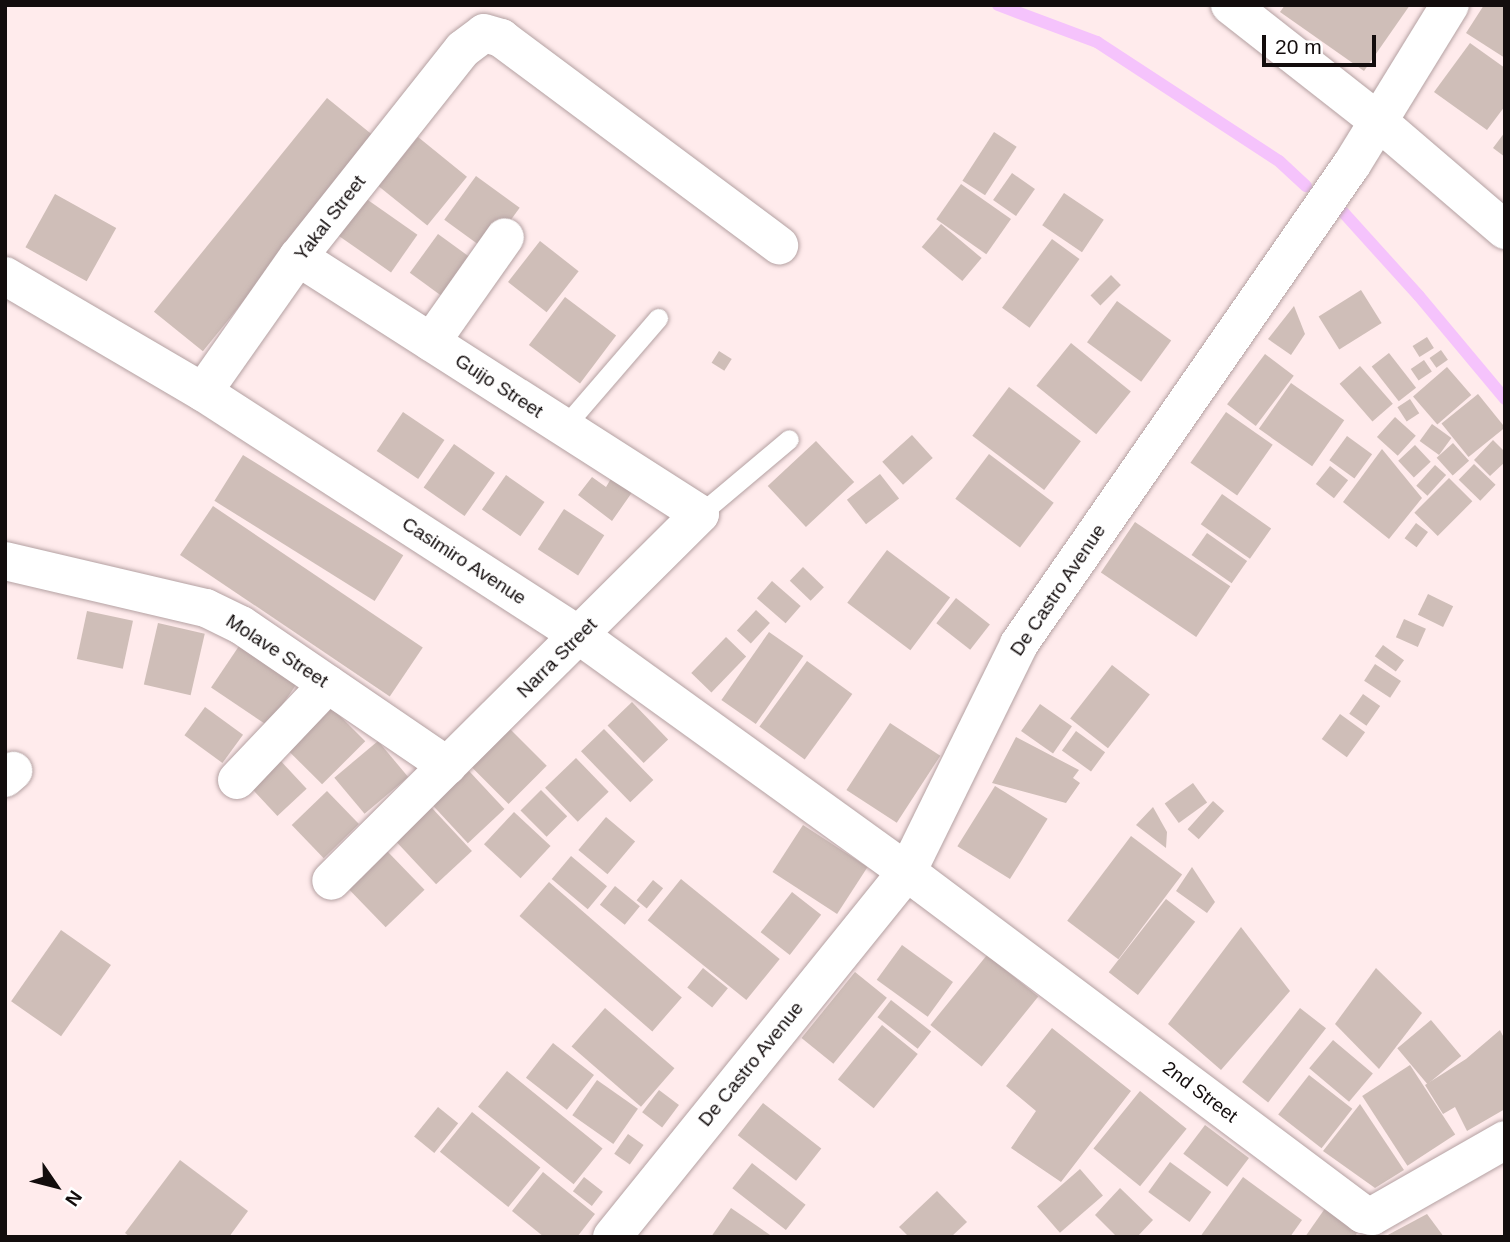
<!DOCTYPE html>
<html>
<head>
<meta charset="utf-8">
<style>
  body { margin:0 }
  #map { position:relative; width:1510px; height:1242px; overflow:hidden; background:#ffebec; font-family:Helvetica,sans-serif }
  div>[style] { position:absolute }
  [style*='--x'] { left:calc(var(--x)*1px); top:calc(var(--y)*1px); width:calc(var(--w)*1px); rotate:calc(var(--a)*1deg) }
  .stream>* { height:12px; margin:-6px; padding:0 6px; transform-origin:6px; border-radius:6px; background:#f5c3fc }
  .building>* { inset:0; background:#cfbeb8; transform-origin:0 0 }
  .roads { filter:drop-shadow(0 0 2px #b4a1a2) drop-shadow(0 0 2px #b4a1a2) }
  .service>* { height:19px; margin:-9.5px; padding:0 9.5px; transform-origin:9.5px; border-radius:9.5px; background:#fff }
  .minor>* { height:38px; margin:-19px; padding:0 19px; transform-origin:19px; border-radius:19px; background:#fff }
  span { translate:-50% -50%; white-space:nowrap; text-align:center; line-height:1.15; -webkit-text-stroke:7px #fff; paint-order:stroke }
  .street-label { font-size:19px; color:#130d0d }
  .frame { position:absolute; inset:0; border:7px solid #130d0d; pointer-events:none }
  .north { position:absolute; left:21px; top:1151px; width:70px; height:70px; -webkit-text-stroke:5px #fff; paint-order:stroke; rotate:125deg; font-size:19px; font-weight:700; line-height:28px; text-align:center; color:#130d0d }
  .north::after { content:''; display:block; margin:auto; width:24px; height:32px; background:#130d0d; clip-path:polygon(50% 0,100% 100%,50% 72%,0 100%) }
  .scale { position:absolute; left:1262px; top:35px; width:114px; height:32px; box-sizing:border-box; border:4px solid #130d0d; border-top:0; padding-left:9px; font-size:21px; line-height:24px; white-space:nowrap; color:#130d0d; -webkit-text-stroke:5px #fff; paint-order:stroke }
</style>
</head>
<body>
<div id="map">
  <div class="stream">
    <div style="--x:998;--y:5;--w:106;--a:20.5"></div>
    <div style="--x:1097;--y:42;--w:217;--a:33.2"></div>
    <div style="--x:1279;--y:161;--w:37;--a:43"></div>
    <div style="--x:1343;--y:212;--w:113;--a:47.9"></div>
    <div style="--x:1419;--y:296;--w:134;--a:50.1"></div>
  </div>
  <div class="building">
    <div style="clip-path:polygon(1285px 5px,1410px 5px,1364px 71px,1280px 12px)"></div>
    <div style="clip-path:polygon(1484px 5px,1505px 5px,1505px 58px,1466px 33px)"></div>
    <div style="clip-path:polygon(1470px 43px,1505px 68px,1505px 106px,1487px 130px,1434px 92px)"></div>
    <div style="left:327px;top:98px;width:63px;height:275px;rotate:39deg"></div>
    <div style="left:994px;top:132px;width:27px;height:58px;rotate:33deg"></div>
    <div style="clip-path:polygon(1505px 132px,1505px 157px,1493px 148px)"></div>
    <div style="left:418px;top:137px;width:63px;height:63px;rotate:39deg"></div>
    <div style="left:1012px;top:173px;width:28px;height:33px;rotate:35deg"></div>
    <div style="left:476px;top:176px;width:54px;height:54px;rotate:36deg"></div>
    <div style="left:961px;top:184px;width:61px;height:43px;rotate:35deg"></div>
    <div style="left:1064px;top:193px;width:48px;height:39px;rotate:34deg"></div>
    <div style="left:55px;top:194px;width:70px;height:61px;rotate:29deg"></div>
    <div style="left:365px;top:198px;width:64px;height:46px;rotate:35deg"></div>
    <div style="left:941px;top:224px;width:53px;height:30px;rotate:40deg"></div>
    <div style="left:438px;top:234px;width:42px;height:48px;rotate:36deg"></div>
    <div style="left:1052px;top:239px;width:34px;height:85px;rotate:36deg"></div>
    <div style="left:540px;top:241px;width:49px;height:52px;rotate:38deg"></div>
    <div style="left:1111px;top:275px;width:14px;height:29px;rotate:45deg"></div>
    <div style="left:1361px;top:290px;width:39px;height:50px;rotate:58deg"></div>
    <div style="left:565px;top:297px;width:64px;height:60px;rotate:37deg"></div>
    <div style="left:1117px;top:301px;width:67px;height:51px;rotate:36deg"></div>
    <div style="clip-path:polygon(1294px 306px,1305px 334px,1291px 355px,1268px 339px)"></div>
    <div style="left:1427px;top:337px;width:13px;height:17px;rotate:58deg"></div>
    <div style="left:1071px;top:343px;width:77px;height:55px;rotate:39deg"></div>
    <div style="left:1441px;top:350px;width:12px;height:14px;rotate:55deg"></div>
    <div style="left:719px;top:351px;width:15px;height:14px;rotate:32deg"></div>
    <div style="left:1389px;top:353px;width:44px;height:22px;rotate:52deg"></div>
    <div style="left:1265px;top:354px;width:36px;height:63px;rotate:37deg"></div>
    <div style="left:1424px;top:360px;width:14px;height:16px;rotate:56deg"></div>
    <div style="left:1360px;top:366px;width:50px;height:27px;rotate:49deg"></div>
    <div style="left:1447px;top:367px;width:37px;height:45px;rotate:49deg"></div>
    <div style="left:1291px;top:383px;width:65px;height:56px;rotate:35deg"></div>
    <div style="left:1009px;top:387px;width:90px;height:61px;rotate:37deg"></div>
    <div style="left:1478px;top:394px;width:43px;height:47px;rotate:51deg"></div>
    <div style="left:1410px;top:399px;width:17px;height:15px;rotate:57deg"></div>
    <div style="left:403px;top:412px;width:50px;height:47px;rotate:34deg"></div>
    <div style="left:1226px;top:412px;width:57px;height:62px;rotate:35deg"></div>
    <div style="left:1395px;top:417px;width:28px;height:27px;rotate:42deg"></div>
    <div style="left:1432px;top:424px;width:24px;height:21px;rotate:36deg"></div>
    <div style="left:912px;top:435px;width:31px;height:40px;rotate:48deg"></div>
    <div style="left:1347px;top:436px;width:31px;height:30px;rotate:36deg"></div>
    <div style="clip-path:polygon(1493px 440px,1505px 452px,1505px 462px,1490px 476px,1474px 460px)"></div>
    <div style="left:816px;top:441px;width:56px;height:66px;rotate:47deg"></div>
    <div style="left:1453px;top:443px;width:24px;height:22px;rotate:48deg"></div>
    <div style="left:454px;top:444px;width:50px;height:53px;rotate:35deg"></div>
    <div style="left:1415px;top:445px;width:23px;height:23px;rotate:47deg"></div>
    <div style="clip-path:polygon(1382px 449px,1422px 498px,1389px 539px,1343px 502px)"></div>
    <div style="left:989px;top:454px;width:81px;height:56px;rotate:37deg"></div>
    <div style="left:243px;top:455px;width:189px;height:54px;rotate:32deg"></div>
    <div style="left:1474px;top:464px;width:30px;height:22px;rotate:44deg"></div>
    <div style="left:1435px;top:465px;width:15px;height:28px;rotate:42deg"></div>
    <div style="left:1330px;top:466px;width:23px;height:23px;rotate:38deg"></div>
    <div style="left:880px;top:474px;width:31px;height:42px;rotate:52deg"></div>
    <div style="left:506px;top:475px;width:47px;height:42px;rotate:35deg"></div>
    <div style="clip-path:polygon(592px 477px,606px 487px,612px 477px,633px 491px,612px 521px,578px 495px)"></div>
    <div style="left:1449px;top:478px;width:33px;height:49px;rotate:45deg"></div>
    <div style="left:1222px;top:494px;width:60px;height:37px;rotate:35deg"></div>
    <div style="left:213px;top:506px;width:253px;height:59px;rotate:34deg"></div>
    <div style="left:564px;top:509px;width:48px;height:48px;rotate:33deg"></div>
    <div style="left:1135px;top:522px;width:115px;height:61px;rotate:34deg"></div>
    <div style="left:1416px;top:523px;width:15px;height:19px;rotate:37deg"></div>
    <div style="left:1207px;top:533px;width:49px;height:27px;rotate:35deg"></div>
    <div style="left:887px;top:550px;width:79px;height:66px;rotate:37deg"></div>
    <div style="left:803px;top:567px;width:29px;height:19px;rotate:44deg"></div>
    <div style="left:772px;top:581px;width:38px;height:23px;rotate:41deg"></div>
    <div style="left:1428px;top:594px;width:28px;height:23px;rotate:26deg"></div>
    <div style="left:956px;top:598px;width:43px;height:32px;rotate:38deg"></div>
    <div style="left:756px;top:610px;width:19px;height:28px;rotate:43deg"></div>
    <div style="left:87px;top:611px;width:47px;height:49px;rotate:12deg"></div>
    <div style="left:1404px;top:619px;width:24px;height:20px;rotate:24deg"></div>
    <div style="left:158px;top:623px;width:48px;height:63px;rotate:13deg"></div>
    <div style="left:769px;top:632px;width:42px;height:83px;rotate:35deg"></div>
    <div style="left:726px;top:637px;width:28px;height:50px;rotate:44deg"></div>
    <div style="left:1383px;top:645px;width:26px;height:14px;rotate:36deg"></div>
    <div style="left:239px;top:646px;width:69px;height:50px;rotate:34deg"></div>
    <div style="left:807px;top:661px;width:56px;height:81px;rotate:36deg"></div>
    <div style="left:1375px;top:664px;width:31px;height:20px;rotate:33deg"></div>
    <div style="left:1112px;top:665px;width:48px;height:68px;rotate:38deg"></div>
    <div style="left:1363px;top:694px;width:21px;height:24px;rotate:35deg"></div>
    <div style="left:632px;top:702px;width:52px;height:34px;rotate:46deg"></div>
    <div style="left:1040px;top:704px;width:39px;height:33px;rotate:35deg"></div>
    <div style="left:205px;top:707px;width:47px;height:35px;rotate:36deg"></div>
    <div style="left:332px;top:708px;width:47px;height:61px;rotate:45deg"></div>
    <div style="left:1340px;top:714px;width:31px;height:31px;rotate:36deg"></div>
    <div style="left:890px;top:723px;width:60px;height:80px;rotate:33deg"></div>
    <div style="left:510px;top:729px;width:52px;height:54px;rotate:45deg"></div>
    <div style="left:604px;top:729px;width:71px;height:32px;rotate:46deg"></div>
    <div style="left:1076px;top:731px;width:36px;height:24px;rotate:36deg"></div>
    <div style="clip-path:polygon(1016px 737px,1079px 770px,1073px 778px,1080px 783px,1066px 803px,992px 783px)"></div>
    <div style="left:378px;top:741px;width:47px;height:57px;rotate:50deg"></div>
    <div style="left:278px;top:758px;width:42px;height:40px;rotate:47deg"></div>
    <div style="left:576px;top:758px;width:47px;height:43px;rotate:46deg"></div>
    <div style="left:469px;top:771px;width:52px;height:50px;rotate:47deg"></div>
    <div style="left:1193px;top:783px;width:24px;height:35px;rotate:54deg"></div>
    <div style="left:995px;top:786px;width:62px;height:71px;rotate:32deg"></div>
    <div style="left:541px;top:790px;width:37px;height:29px;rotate:45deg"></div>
    <div style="left:327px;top:791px;width:46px;height:49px;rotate:46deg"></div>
    <div style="left:1213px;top:801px;width:15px;height:38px;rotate:42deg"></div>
    <div style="left:431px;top:807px;width:60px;height:49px;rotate:47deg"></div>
    <div style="clip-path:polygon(1153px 807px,1167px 832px,1166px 848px,1136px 825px)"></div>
    <div style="left:514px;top:812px;width:50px;height:44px;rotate:43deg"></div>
    <div style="left:606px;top:817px;width:38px;height:43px;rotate:40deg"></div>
    <div style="left:803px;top:825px;width:77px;height:56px;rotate:33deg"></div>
    <div style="left:1131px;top:836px;width:64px;height:106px;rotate:37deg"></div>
    <div style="left:387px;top:851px;width:54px;height:54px;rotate:46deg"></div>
    <div style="left:571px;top:856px;width:47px;height:30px;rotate:40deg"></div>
    <div style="clip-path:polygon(1192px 867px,1215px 902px,1207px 913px,1176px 891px)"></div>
    <div style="left:681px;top:879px;width:127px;height:53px;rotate:39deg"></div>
    <div style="left:653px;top:880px;width:13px;height:26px;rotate:39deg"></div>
    <div style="left:549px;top:882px;width:176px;height:45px;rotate:41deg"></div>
    <div style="left:615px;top:886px;width:32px;height:24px;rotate:39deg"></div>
    <div style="left:792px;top:892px;width:37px;height:51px;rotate:38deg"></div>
    <div style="left:1166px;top:899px;width:37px;height:93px;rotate:38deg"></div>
    <div style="clip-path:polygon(1241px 927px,1290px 991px,1221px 1070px,1168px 1024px)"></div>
    <div style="left:61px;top:930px;width:61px;height:87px;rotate:35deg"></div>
    <div style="left:902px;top:945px;width:63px;height:43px;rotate:36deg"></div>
    <div style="left:987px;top:955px;width:66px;height:90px;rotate:39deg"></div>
    <div style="left:703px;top:968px;width:32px;height:25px;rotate:39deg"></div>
    <div style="clip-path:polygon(1376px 968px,1422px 1013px,1379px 1069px,1335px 1024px)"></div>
    <div style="left:855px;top:972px;width:41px;height:85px;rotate:39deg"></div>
    <div style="left:891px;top:1000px;width:51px;height:22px;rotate:38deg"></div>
    <div style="left:605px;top:1008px;width:92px;height:51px;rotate:41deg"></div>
    <div style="left:1300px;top:1008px;width:33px;height:94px;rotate:38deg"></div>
    <div style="left:1431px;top:1020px;width:47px;height:44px;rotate:50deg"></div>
    <div style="left:882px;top:1025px;width:46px;height:70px;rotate:39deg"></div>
    <div style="clip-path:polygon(1052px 1028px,1131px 1091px,1061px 1182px,1011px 1148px,1036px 1111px,1006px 1086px)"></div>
    <div style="clip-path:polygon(1500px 1030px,1505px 1040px,1505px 1109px,1467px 1131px,1455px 1107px,1443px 1114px,1425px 1085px,1466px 1059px)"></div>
    <div style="left:1333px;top:1040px;width:52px;height:37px;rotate:40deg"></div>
    <div style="left:553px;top:1043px;width:52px;height:44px;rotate:38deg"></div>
    <div style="left:1410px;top:1065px;width:83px;height:57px;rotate:57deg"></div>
    <div style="left:507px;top:1071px;width:123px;height:46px;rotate:39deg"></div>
    <div style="left:1309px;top:1075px;width:55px;height:50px;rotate:38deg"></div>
    <div style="left:597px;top:1080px;width:50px;height:43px;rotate:35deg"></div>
    <div style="left:659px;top:1090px;width:25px;height:28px;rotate:37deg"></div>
    <div style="left:1140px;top:1091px;width:60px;height:74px;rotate:39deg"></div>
    <div style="left:763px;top:1103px;width:74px;height:41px;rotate:38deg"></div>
    <div style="clip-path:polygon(1360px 1104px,1404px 1170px,1375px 1188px,1323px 1151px)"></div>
    <div style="left:438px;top:1107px;width:26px;height:38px;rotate:39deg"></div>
    <div style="left:472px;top:1112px;width:88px;height:51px;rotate:39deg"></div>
    <div style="left:1205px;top:1125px;width:55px;height:36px;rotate:37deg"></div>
    <div style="left:628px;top:1134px;width:19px;height:24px;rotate:35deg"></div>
    <div style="clip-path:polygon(180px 1160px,248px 1211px,229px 1237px,130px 1237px,125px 1233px)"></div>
    <div style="left:1170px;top:1162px;width:51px;height:37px;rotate:36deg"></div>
    <div style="left:752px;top:1163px;width:68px;height:32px;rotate:38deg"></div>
    <div style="left:1080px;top:1169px;width:35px;height:57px;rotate:49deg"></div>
    <div style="clip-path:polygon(543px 1172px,595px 1214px,577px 1237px,544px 1237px,512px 1211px)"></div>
    <div style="left:584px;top:1177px;width:24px;height:18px;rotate:38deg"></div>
    <div style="clip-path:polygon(1243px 1177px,1302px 1220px,1290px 1237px,1200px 1237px)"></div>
    <div style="clip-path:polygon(1120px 1188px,1153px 1220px,1137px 1237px,1117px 1237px,1095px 1215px)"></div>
    <div style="clip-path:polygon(937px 1191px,967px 1222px,951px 1237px,909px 1237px,899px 1227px)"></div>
    <div style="clip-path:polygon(1326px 1207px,1357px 1228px,1356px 1237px,1305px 1237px)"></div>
    <div style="clip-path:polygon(731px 1208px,773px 1237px,711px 1237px)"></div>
    <div style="clip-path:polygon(1427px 1214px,1444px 1237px,1384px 1237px)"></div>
  </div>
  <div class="roads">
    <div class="service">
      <div style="--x:564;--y:427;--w:144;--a:-49.2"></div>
      <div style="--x:700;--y:514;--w:116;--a:-40.1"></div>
    </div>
    <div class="minor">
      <div style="--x:1230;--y:5;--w:189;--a:38.1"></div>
      <div style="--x:1379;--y:122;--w:166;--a:40.6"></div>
      <div style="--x:298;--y:257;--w:477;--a:32.6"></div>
      <div style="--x:700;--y:514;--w:520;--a:135.16"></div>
      <div style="--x:5;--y:276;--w:229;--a:30.4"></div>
      <div style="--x:203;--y:392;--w:449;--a:32.9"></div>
      <div style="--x:580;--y:636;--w:403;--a:35.8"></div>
      <div style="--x:907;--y:872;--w:570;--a:36.87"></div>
      <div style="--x:1363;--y:1214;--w:9;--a:13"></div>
      <div style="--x:1372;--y:1216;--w:153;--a:-29.7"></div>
      <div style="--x:431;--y:342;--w:128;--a:-54.8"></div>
      <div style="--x:203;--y:392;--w:165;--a:-54.9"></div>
      <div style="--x:298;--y:257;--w:265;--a:-51.6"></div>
      <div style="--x:463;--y:49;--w:26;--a:-37"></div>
      <div style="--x:484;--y:33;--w:18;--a:16"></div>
      <div style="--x:501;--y:38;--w:347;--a:36.7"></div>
      <div style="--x:5;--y:561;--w:206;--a:13.2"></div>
      <div style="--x:206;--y:608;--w:39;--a:26"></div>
      <div style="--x:241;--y:625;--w:250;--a:34.3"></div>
      <div style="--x:5;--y:778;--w:11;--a:-41"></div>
      <div style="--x:237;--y:780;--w:132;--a:-46.5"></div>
      <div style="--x:612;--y:1237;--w:469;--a:-51.1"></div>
      <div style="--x:907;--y:872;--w:254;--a:-63.8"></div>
      <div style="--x:1019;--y:644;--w:584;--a:-55.25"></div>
      <div style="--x:1352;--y:164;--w:187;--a:-58.4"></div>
    </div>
  </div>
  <div class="street-label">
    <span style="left:330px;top:218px;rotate:-52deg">Yakal Street</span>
    <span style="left:499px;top:386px;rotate:33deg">Guijo Street</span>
    <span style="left:464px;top:561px;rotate:33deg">Casimiro Avenue</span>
    <span style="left:1058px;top:590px;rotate:-56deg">De Castro Avenue</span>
    <span style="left:277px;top:651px;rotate:33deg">Molave Street</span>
    <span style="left:557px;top:658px;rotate:-45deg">Narra Street</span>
    <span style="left:751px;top:1064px;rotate:-51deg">De Castro Avenue</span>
    <span style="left:1200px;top:1092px;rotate:37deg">2nd Street</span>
  </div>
  <div class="frame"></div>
  <div class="north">N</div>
  <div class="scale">20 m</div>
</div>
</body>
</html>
